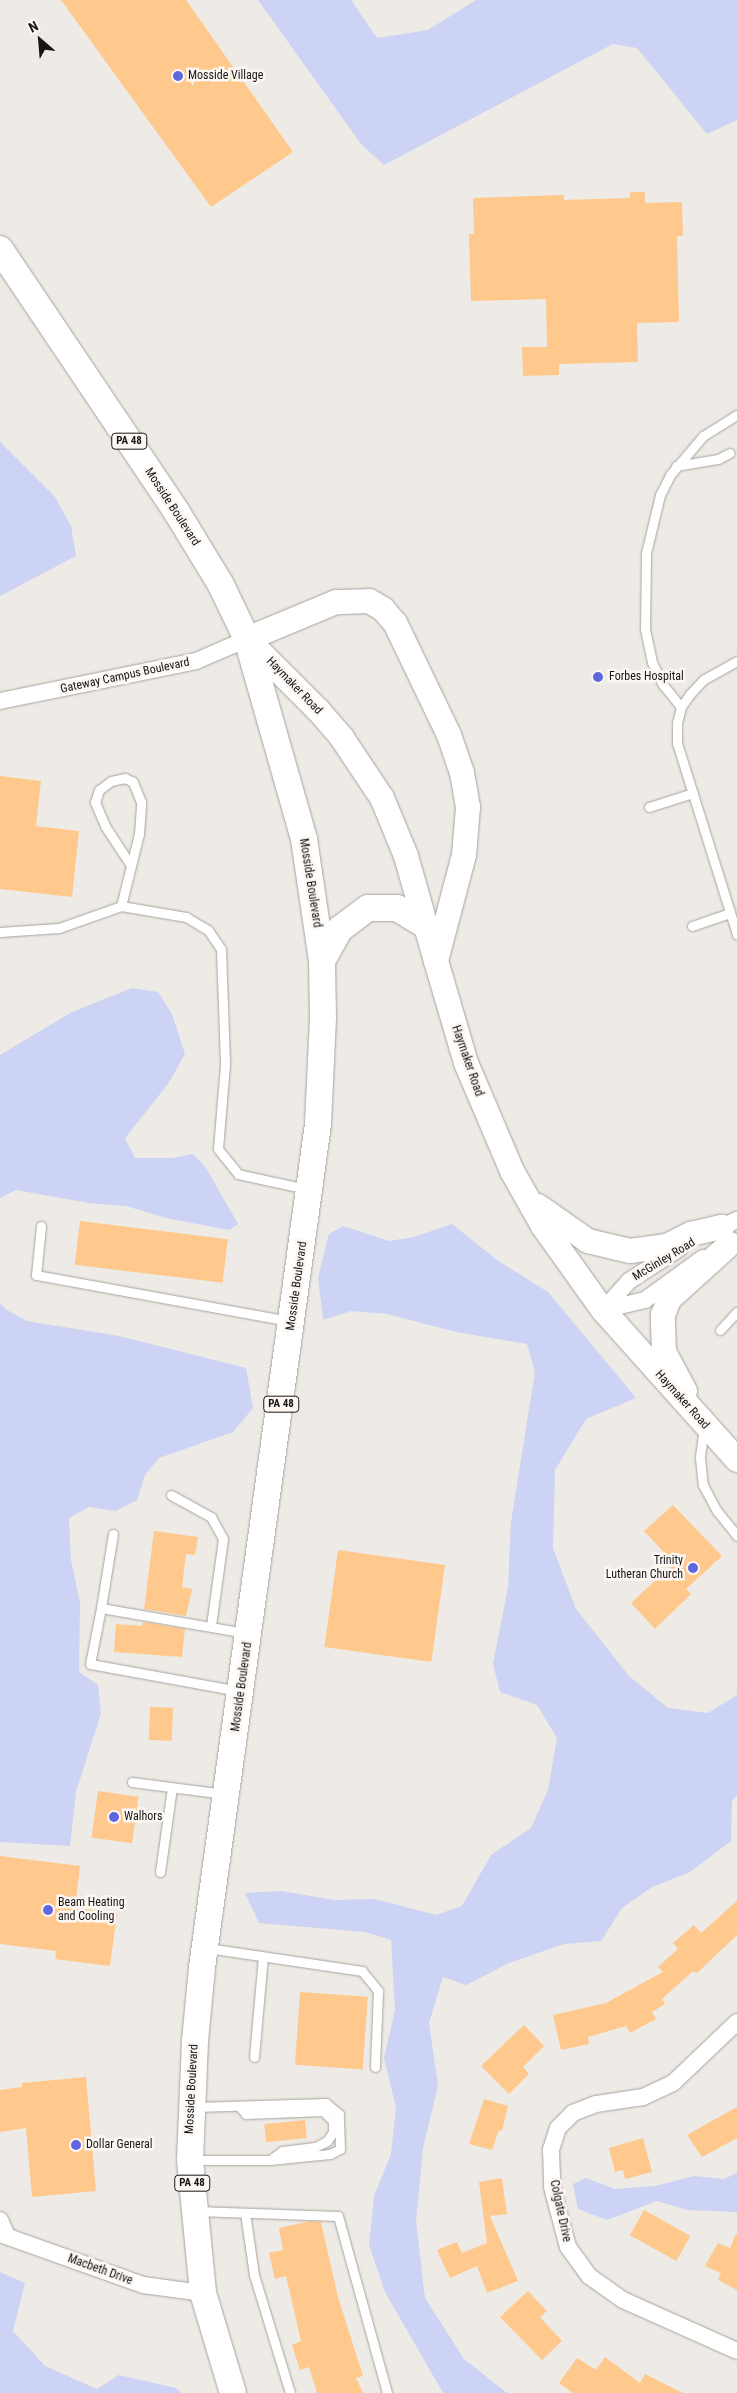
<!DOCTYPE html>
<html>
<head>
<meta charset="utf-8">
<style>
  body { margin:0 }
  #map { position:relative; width:737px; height:2393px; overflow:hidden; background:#eeeae5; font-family:"Roboto Condensed",sans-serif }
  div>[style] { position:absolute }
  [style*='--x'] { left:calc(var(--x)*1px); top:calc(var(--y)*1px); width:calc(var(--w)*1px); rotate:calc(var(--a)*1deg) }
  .green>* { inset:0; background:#ccd3f5 }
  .building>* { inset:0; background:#ffc98e; transform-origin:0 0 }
  .roads { filter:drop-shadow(0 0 1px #a7a39f) drop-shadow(0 0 1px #a7a39f) }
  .lane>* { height:9px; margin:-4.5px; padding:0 4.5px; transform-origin:4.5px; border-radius:4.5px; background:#fff }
  .street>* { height:16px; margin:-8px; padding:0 8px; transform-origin:8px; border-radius:8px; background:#fff }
  .secondary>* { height:24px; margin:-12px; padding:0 12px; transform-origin:12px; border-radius:12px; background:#fff }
  .primary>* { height:26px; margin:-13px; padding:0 13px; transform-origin:13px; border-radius:13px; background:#fff }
  .dots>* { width:14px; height:14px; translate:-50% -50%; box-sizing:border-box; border:2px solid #fcf7f3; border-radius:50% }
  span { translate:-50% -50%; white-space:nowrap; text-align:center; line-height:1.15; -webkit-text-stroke:5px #fcf7f3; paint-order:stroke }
  .shield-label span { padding:1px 4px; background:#fcf7f3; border:1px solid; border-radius:4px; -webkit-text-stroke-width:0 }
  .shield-label { font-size:11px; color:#181615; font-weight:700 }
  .poi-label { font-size:12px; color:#181615 }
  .left { translate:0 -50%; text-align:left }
  .right { translate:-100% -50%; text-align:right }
  .street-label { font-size:12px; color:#181615 }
  .north { position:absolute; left:15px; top:15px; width:50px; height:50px; -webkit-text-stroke:4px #fcf7f3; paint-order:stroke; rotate:333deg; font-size:14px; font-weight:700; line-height:20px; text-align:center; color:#181615 }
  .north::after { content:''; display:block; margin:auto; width:18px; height:22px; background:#181615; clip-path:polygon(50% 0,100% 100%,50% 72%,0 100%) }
</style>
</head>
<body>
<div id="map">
  <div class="green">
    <div style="clip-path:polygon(258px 0,351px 0,377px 38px,428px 30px,476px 0,737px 0,737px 120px,707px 134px,637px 48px,613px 44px,384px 165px,361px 144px)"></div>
    <div style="clip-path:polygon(0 442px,55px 497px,71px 526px,76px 556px,0 596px)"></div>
    <div style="clip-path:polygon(132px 988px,158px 992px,172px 1014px,185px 1054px,168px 1084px,125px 1138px,135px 1158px,172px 1158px,193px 1154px,206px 1168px,238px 1224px,229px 1230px,166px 1218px,126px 1206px,89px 1203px,16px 1190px,0 1198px,0 1055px,72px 1012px)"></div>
    <div style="clip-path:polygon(452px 1224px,497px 1260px,548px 1292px,636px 1398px,586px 1419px,555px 1470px,553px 1548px,576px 1609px,629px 1676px,668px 1708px,708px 1713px,737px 1695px,737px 1795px,732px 1801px,731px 1841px,690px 1872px,652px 1887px,622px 1908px,601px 1941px,564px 1944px,509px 1963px,466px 1985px,443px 1977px,429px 2023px,438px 2086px,423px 2148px,416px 2221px,425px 2298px,464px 2359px,507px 2393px,443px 2393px,385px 2292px,369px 2245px,374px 2196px,391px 2154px,396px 2108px,384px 2058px,395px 2010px,391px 1940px,365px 1932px,259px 1923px,245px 1893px,281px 1891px,334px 1900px,375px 1899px,436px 1915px,462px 1906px,491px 1855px,531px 1828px,548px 1790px,557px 1738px,537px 1705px,500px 1692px,493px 1664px,508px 1587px,511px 1522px,535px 1372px,527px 1344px,456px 1332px,387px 1314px,351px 1311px,323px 1320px,318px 1278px,329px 1234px,343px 1226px,389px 1241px,414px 1237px)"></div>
    <div style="clip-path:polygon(0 1303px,5px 1309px,27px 1321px,119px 1336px,246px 1368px,253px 1408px,233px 1432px,159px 1458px,145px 1475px,137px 1500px,116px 1511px,89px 1507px,69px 1518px,71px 1560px,80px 1603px,79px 1672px,98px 1685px,101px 1713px,76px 1792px,70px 1846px,0 1842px)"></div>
    <div style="clip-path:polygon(737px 2173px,737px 2212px,687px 2210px,657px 2201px,607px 2220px,578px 2209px,573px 2184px,586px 2178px,615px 2189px,655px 2186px,694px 2176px,724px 2179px)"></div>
    <div style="clip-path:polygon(0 2272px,25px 2283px,13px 2331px,45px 2366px,97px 2389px,119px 2375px,176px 2388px,182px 2393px,0 2393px)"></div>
  </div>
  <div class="building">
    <div style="clip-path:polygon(61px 0,186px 0,293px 152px,211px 207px)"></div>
    <div style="clip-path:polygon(630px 192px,645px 192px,645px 203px,682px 202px,683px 236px,677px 236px,679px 322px,637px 323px,638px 362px,559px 364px,559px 375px,523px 376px,522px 347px,547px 347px,546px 299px,471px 301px,469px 234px,474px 234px,473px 198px,564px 195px,564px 200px,630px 198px)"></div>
    <div style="clip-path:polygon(0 776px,41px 781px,36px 826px,79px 831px,72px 897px,0 889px)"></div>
    <div style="left:80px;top:1221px;width:149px;height:44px;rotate:7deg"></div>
    <div style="clip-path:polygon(673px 1505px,722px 1556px,686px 1589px,691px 1594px,655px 1629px,631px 1603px,674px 1563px,644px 1531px)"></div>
    <div style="clip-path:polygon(154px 1531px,198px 1537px,195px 1555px,186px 1554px,182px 1587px,192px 1589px,186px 1616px,144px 1609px)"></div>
    <div style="left:338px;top:1550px;width:108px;height:98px;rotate:8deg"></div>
    <div style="clip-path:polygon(143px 1622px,185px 1629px,182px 1657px,114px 1652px,116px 1624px,142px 1626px)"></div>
    <div style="left:150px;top:1707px;width:23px;height:33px;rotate:2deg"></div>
    <div style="left:98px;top:1791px;width:41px;height:47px;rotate:8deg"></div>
    <div style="clip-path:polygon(0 1856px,80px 1866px,75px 1908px,117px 1913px,110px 1966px,55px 1959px,56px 1951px,0 1944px)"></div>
    <div style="clip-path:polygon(737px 1901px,737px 1935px,697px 1973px,693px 1971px,662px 1999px,665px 2004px,652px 2012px,656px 2019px,630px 2033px,626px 2026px,588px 2037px,589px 2044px,561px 2050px,553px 2015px,606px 2003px,663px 1972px,658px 1967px,678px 1949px,673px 1943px,694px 1925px,701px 1933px)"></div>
    <div style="left:300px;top:1992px;width:68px;height:73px;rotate:4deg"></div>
    <div style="clip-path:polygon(524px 2025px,544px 2046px,523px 2067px,529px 2074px,509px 2094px,481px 2066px)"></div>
    <div style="clip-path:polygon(86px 2077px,96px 2191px,32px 2197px,26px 2128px,0 2132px,0 2090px,22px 2087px,22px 2083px)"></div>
    <div style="clip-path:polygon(484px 2099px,508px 2106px,502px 2131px,499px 2130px,492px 2150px,469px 2144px)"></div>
    <div style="clip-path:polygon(737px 2107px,737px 2138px,702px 2157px,687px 2135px)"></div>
    <div style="left:305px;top:2120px;width:18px;height:41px;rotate:84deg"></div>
    <div style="clip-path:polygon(643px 2138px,652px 2172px,625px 2179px,623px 2170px,615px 2172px,609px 2148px)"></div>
    <div style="clip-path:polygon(502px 2178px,507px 2214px,490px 2216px,518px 2281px,487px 2293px,477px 2266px,450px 2278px,437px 2250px,457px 2242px,462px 2253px,487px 2243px,479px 2182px)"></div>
    <div style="left:644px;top:2210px;width:53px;height:29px;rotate:29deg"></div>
    <div style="clip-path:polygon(311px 2221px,321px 2222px,338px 2297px,363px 2376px,356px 2378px,363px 2393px,317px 2393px,309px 2367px,300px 2370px,292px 2345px,301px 2341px,286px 2276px,275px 2279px,269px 2253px,283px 2250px,279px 2228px)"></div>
    <div style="clip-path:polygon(736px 2234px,737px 2234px,737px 2290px,718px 2280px,721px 2273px,705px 2266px,718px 2243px,730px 2248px)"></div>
    <div style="clip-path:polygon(528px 2291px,547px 2311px,540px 2317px,562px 2341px,542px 2360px,500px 2317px)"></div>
    <div style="clip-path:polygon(605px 2357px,640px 2383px,645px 2374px,683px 2393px,573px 2393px,559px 2383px,577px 2358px,596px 2370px)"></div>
  </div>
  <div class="roads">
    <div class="lane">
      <div style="--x:676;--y:466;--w:43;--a:-9.5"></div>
      <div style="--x:718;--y:459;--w:13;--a:-27"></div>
      <div style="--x:737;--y:661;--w:38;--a:151"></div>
      <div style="--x:704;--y:679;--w:21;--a:133"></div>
      <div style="--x:690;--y:694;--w:16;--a:125"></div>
      <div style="--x:681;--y:707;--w:16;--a:104"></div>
      <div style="--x:677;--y:723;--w:20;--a:90"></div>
      <div style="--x:677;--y:743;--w:201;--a:72.6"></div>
      <div style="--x:681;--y:707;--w:28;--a:-129"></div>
      <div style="--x:663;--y:685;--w:25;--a:-116"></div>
      <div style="--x:652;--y:662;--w:34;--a:-102"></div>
      <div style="--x:645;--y:629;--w:76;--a:-89.2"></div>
      <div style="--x:646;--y:553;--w:60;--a:-76.4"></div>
      <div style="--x:660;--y:495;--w:22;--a:-63"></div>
      <div style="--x:670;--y:475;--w:51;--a:-49.8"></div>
      <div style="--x:703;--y:436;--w:40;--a:-32"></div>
      <div style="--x:649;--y:807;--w:46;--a:-17.7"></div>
      <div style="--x:121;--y:906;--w:74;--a:-76"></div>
      <div style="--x:139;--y:834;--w:32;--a:-86"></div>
      <div style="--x:141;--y:802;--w:22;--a:-112"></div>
      <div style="--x:133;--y:782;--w:9;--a:-153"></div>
      <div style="--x:125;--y:778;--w:14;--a:168"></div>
      <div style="--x:111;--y:781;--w:15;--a:143"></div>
      <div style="--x:99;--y:790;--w:13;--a:108"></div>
      <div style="--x:95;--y:802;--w:26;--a:67"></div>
      <div style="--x:105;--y:826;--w:45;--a:56.7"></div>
      <div style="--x:692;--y:926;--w:40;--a:-18.9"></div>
      <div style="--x:0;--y:932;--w:59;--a:-3.9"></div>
      <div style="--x:59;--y:928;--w:66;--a:-19.5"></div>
      <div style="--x:121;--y:906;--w:66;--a:9.6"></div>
      <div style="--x:186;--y:917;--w:26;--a:31"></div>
      <div style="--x:208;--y:930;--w:23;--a:56"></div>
      <div style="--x:221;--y:949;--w:116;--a:88"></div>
      <div style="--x:225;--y:1065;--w:84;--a:94.8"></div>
      <div style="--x:218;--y:1149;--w:32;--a:51"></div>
      <div style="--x:238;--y:1174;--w:71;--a:12.3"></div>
      <div style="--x:41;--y:1226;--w:49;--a:95.8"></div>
      <div style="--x:36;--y:1275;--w:257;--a:10.3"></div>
      <div style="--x:720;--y:1330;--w:25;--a:-47"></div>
      <div style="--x:704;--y:1428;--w:30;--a:98"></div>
      <div style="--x:700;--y:1458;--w:27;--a:84"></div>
      <div style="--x:703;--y:1485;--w:30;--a:62"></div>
      <div style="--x:717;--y:1511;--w:32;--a:51"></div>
      <div style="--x:171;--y:1495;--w:46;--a:28.8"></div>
      <div style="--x:211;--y:1517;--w:25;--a:61"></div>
      <div style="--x:223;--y:1539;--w:87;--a:97.9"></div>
      <div style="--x:101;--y:1608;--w:75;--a:-80.8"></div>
      <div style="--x:239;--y:1691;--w:151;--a:-169.7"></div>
      <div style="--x:90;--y:1664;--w:57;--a:-78.9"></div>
      <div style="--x:101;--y:1608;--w:146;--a:9.8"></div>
      <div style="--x:132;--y:1782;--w:93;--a:7.4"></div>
      <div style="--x:160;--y:1872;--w:85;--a:-81.9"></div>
      <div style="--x:207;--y:1948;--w:157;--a:8.4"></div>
      <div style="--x:362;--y:1971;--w:26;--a:51"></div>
      <div style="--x:378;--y:1991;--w:76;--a:92.3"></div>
      <div style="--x:254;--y:2057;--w:101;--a:-84.9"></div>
      <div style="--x:239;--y:2106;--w:11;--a:49"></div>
      <div style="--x:246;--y:2114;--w:77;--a:-2.2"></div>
      <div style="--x:323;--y:2111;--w:14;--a:45"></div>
      <div style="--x:333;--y:2121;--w:11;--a:90"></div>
      <div style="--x:333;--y:2132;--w:11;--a:124"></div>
      <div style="--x:327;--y:2141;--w:13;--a:153"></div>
      <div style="--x:315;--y:2147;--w:33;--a:173"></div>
      <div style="--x:282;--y:2151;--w:15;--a:143"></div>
      <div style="--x:193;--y:2160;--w:77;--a:0"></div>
      <div style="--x:270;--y:2160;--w:60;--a:-5.7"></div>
      <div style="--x:330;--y:2154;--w:11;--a:-27"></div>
      <div style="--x:340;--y:2149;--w:35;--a:-92"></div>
      <div style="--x:339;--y:2114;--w:17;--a:-140"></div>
      <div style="--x:326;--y:2103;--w:131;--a:178.3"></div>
      <div style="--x:197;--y:2211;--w:141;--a:2"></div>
      <div style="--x:338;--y:2216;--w:184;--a:74.5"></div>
      <div style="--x:245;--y:2213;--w:63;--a:81.7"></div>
      <div style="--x:254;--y:2275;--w:123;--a:73"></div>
    </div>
    <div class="street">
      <div style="--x:0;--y:701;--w:200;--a:-11.5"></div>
      <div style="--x:196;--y:661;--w:56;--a:-23.3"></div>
      <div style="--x:713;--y:1232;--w:27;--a:-27"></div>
      <div style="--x:603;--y:1310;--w:39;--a:-48"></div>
      <div style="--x:629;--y:1281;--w:61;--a:-32.9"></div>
      <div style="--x:603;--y:1310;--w:43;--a:-13.4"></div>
      <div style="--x:645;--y:1300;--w:72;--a:-35.9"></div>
      <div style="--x:737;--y:2022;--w:88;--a:136.4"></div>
      <div style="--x:673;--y:2083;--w:33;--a:155"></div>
      <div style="--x:643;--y:2097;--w:48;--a:171.5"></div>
      <div style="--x:596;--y:2104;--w:25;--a:159"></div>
      <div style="--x:573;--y:2113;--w:21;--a:135"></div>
      <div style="--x:558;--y:2128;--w:23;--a:108"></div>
      <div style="--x:551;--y:2150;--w:37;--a:88"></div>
      <div style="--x:552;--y:2187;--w:62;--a:75.1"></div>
      <div style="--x:568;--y:2247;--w:36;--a:54"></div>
      <div style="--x:589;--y:2276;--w:42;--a:35.2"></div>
      <div style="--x:623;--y:2300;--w:125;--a:24.1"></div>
      <div style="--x:0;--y:2220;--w:17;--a:66"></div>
      <div style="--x:0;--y:2234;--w:152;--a:19.6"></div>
      <div style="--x:143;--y:2285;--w:61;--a:7.6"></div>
    </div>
    <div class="secondary">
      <div style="--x:436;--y:961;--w:110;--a:-75.2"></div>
      <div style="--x:464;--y:855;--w:48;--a:-85.2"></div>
      <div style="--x:468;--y:807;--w:35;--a:-100"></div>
      <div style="--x:462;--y:773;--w:40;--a:-108.9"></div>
      <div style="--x:449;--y:735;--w:124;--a:-115.7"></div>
      <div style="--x:395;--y:623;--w:18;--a:-131"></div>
      <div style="--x:383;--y:609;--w:16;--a:-150"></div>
      <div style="--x:369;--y:601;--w:33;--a:178"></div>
      <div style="--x:336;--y:602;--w:96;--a:157.4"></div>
      <div style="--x:247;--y:639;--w:100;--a:45"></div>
      <div style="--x:318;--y:710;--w:37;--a:49"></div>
      <div style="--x:342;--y:738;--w:72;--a:56.3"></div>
      <div style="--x:382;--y:798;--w:63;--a:67.5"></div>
      <div style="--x:406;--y:856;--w:109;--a:74.1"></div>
      <div style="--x:436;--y:961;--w:106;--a:73.6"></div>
      <div style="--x:466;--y:1063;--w:117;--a:66.9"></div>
      <div style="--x:512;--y:1171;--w:63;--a:60.6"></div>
      <div style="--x:543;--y:1226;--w:103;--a:54.5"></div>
      <div style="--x:603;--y:1310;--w:201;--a:48.2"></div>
      <div style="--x:538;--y:1206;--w:61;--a:35"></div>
      <div style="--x:588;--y:1241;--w:43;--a:13.4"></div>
      <div style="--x:630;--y:1251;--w:37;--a:-8"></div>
      <div style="--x:667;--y:1246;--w:27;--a:-27"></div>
      <div style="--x:691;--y:1234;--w:32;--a:-13"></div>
      <div style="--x:685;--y:1391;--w:44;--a:-118.3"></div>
      <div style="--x:664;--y:1352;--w:37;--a:-92"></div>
      <div style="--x:663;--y:1315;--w:17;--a:-69"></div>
      <div style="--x:669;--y:1299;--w:82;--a:-42"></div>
    </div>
    <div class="primary">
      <div style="--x:0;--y:249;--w:316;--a:56.1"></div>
      <div style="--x:176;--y:511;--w:84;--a:58.6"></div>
      <div style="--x:220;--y:583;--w:62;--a:64.3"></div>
      <div style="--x:247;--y:639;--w:208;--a:74.1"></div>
      <div style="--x:304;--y:839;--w:123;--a:81.6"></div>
      <div style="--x:322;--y:961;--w:57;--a:89"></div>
      <div style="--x:323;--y:1018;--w:106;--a:92.7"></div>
      <div style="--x:318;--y:1124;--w:852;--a:97.83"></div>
      <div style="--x:202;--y:1968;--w:73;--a:95.5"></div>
      <div style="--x:195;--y:2041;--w:119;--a:92.4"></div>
      <div style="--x:190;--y:2160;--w:134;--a:84.4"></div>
      <div style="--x:203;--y:2293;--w:104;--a:73.3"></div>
      <div style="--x:322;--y:961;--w:37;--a:-61"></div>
      <div style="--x:340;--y:929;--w:35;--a:-37"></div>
      <div style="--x:368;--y:908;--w:29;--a:0"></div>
      <div style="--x:397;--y:908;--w:33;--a:31"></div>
    </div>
  </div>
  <div class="dots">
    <div style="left:178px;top:76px;background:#5f67df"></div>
    <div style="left:598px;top:677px;background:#5f67df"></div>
    <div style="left:693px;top:1568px;background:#5f67df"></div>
    <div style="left:114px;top:1817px;background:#5f67df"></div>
    <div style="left:48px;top:1910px;background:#5f67df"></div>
    <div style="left:76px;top:2145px;background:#5f67df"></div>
  </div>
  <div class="shield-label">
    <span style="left:129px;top:441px">PA 48</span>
    <span style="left:281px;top:1404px">PA 48</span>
    <span style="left:192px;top:2183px">PA 48</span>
  </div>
  <div class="poi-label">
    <span class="left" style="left:188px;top:76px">Mosside Village</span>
    <span class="left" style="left:609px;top:677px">Forbes Hospital</span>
    <span class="right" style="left:683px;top:1568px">Trinity<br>Lutheran Church</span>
    <span class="left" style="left:124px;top:1817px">Walhors</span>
    <span class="left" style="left:58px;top:1910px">Beam Heating<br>and Cooling</span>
    <span class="left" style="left:86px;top:2145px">Dollar General</span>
  </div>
  <div class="street-label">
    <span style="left:172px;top:507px;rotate:57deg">Mosside Boulevard</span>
    <span style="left:125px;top:676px;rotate:-12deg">Gateway Campus Boulevard</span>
    <span style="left:294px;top:686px;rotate:46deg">Haymaker Road</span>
    <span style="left:310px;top:883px;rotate:81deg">Mosside Boulevard</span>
    <span style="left:467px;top:1061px;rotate:71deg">Haymaker Road</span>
    <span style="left:664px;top:1260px;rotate:-31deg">McGinley Road</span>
    <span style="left:297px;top:1286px;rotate:-82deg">Mosside Boulevard</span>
    <span style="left:682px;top:1400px;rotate:48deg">Haymaker Road</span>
    <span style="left:242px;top:1687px;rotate:-82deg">Mosside Boulevard</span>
    <span style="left:192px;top:2089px;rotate:-87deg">Mosside Boulevard</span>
    <span style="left:560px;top:2211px;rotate:78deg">Colgate Drive</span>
    <span style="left:100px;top:2270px;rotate:20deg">Macbeth Drive</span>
  </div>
  <div class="north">N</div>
</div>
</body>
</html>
